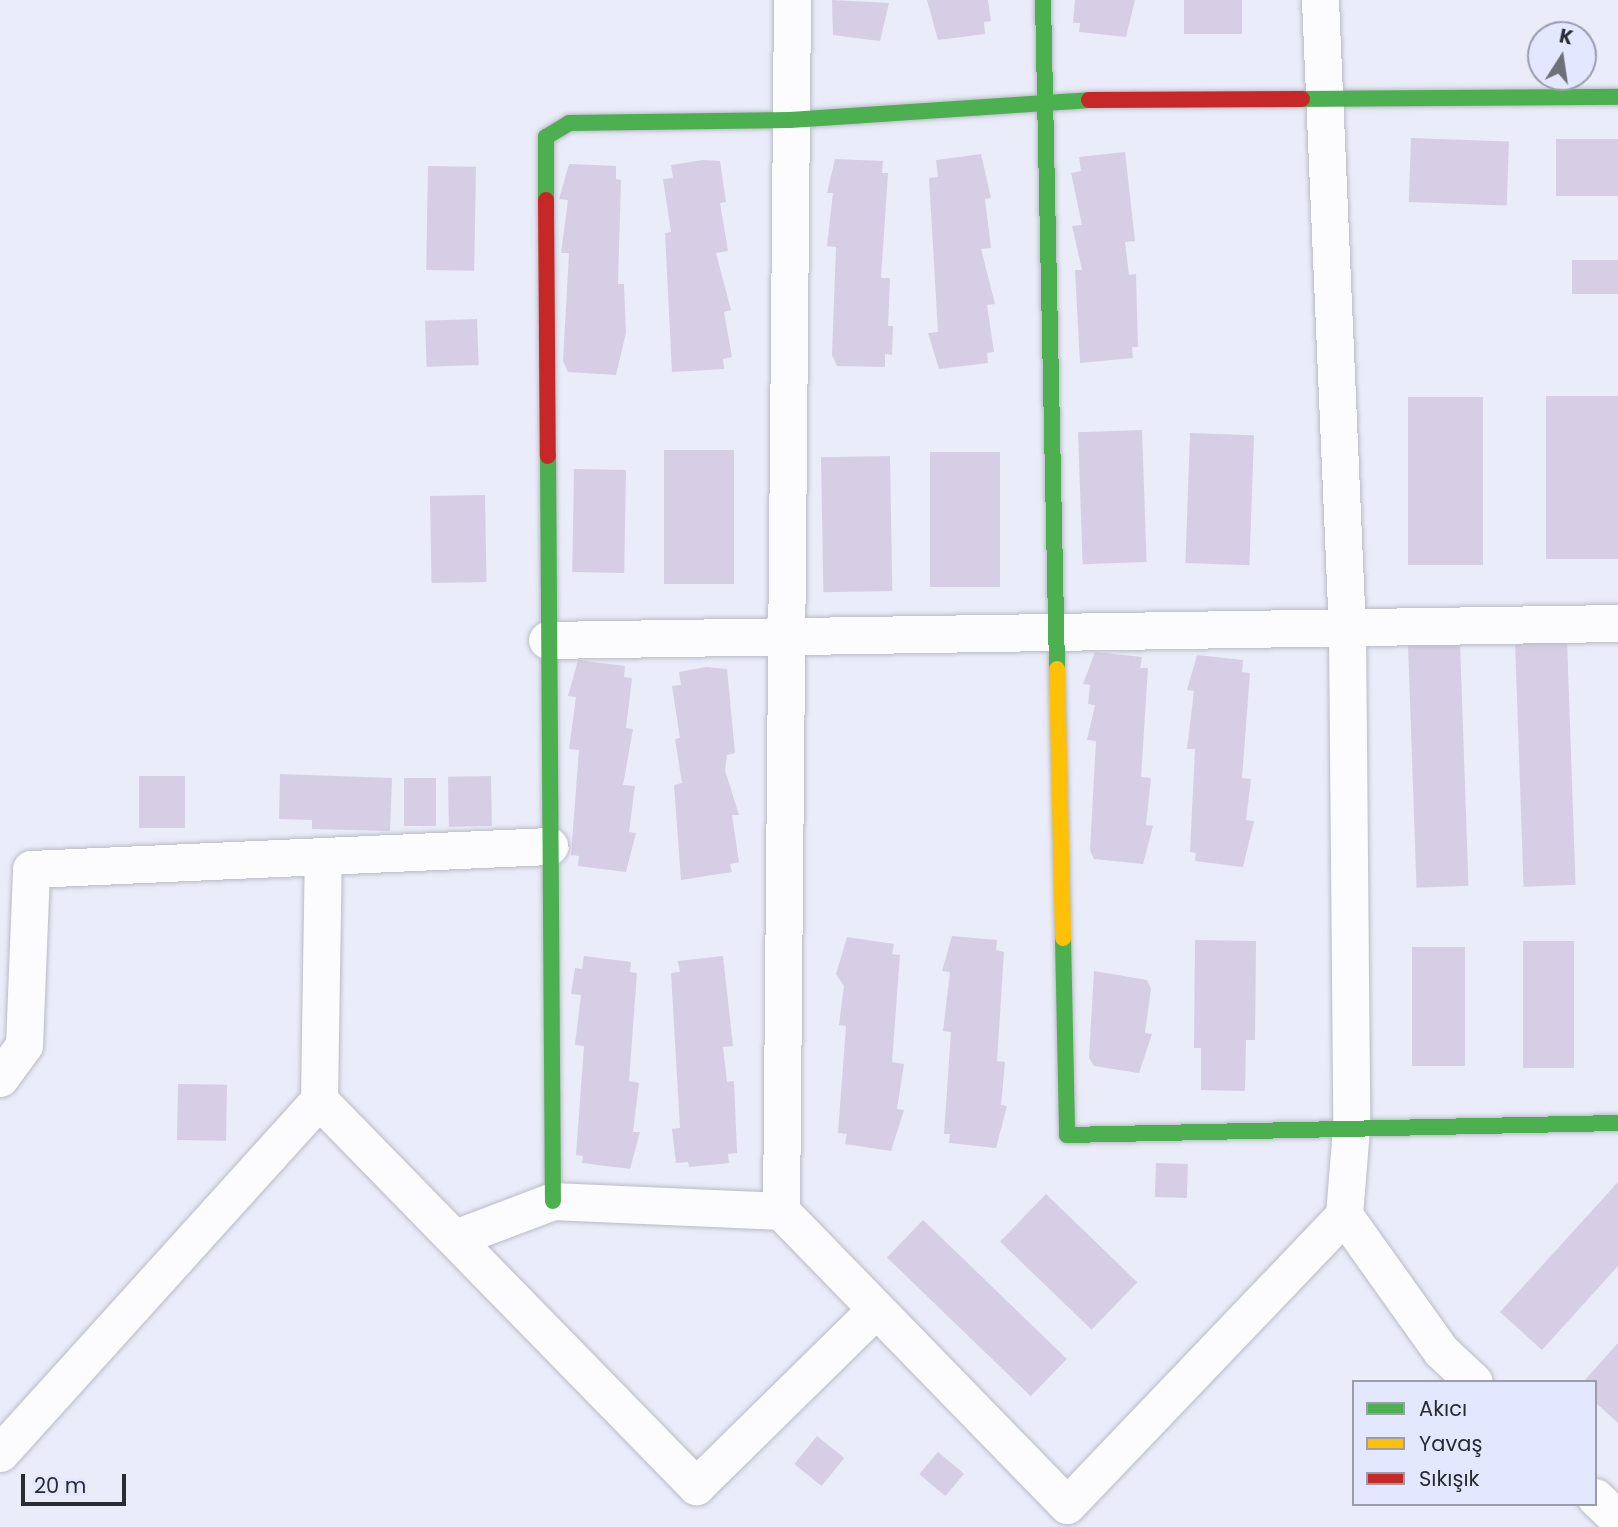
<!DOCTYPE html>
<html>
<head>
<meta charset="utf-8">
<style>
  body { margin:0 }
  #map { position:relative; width:1618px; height:1527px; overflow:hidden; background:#eaecf9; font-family:Poppins,sans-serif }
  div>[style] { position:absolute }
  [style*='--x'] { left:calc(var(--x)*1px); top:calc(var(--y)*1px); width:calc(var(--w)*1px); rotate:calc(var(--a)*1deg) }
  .building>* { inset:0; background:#d6cee4; transform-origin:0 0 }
  .roads { filter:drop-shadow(0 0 2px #b9bbc5) drop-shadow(0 0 2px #b9bbc5) }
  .street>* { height:37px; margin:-18.5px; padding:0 18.5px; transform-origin:18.5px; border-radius:18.5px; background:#fcfcfe }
  .fast>* { height:16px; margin:-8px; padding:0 8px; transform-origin:8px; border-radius:8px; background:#4caf50 }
  .slow>* { height:16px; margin:-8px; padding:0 8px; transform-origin:8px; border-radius:8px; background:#ffc107 }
  .jam>* { height:16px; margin:-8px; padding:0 8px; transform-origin:8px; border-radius:8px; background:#c62828 }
  span { translate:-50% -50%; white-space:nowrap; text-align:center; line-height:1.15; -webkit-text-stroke:5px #e4e8ff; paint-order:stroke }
  .legend { position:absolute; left:1352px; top:1380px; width:245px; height:126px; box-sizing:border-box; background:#e4e8ff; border:2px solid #9a9dae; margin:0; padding:9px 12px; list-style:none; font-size:21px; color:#2a2c34 }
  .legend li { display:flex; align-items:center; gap:14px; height:35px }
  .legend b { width:35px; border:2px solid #9a9dae }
  .north { position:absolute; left:1527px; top:21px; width:70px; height:70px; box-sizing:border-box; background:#e4e8ff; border:2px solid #9a9dae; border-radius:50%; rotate:12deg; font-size:19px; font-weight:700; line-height:28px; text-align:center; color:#2a2c34 }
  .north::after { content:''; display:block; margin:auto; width:24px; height:32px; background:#6d6f79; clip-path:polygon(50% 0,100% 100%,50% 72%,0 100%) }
  .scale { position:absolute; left:21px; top:1474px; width:105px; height:32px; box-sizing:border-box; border:4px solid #2a2c34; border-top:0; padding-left:9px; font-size:21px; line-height:24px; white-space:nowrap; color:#2a2c34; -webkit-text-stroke:5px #e4e8ff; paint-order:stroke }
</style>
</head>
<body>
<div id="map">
  <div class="building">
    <div style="clip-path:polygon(832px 0,889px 3px,880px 41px,833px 35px)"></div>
    <div style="clip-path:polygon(927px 0,988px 0,991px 21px,984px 22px,985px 34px,938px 40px)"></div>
    <div style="clip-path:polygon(1075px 0,1135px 0,1126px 37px,1079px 32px,1080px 23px,1073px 23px)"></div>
    <div style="left:1184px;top:0;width:58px;height:34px"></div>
    <div style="left:1411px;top:138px;width:98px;height:64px;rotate:2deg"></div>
    <div style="left:1556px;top:139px;width:62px;height:57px"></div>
    <div style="clip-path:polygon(1125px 152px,1135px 241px,1125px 242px,1129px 275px,1136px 274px,1138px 347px,1132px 347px,1133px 358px,1080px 363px,1075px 270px,1082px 270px,1072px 226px,1082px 225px,1071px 173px,1081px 171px,1079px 157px)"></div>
    <div style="clip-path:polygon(981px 154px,991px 198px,985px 199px,991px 248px,981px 249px,995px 304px,987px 305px,994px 352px,987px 353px,988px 363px,939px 369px,928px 333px,938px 332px,929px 178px,938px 177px,936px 160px)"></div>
    <div style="clip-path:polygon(835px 159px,883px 161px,882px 173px,888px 173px,881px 278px,890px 278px,888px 326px,893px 326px,892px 355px,885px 354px,885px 367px,837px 366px,832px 355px,836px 247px,827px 246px,833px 193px,827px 193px)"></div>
    <div style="clip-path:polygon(703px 160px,720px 161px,726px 202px,720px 203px,728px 251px,716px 253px,731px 310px,724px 312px,732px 357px,723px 359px,724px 369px,672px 372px,665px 233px,671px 232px,663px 179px,673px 178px,671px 165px)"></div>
    <div style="clip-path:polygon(569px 164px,616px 166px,616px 179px,621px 180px,618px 284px,624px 284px,626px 333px,616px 375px,568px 372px,563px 361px,569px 253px,561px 253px,568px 200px,559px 199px)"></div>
    <div style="left:428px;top:166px;width:48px;height:104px;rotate:1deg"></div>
    <div style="left:1572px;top:260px;width:46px;height:34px"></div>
    <div style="left:477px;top:319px;width:46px;height:52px;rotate:88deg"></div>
    <div style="left:1546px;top:396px;width:72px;height:163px"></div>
    <div style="left:1408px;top:397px;width:75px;height:168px"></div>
    <div style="left:1142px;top:430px;width:132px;height:64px;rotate:88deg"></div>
    <div style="left:1190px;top:433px;width:64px;height:130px;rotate:2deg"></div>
    <div style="left:734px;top:450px;width:134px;height:70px;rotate:90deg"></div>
    <div style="left:930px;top:452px;width:70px;height:135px"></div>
    <div style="left:890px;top:456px;width:135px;height:69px;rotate:89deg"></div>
    <div style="left:574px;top:469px;width:52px;height:103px;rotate:1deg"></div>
    <div style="left:485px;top:495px;width:87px;height:55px;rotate:89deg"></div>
    <div style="left:1567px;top:640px;width:245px;height:52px;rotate:88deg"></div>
    <div style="left:1460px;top:643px;width:243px;height:52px;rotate:88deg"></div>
    <div style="clip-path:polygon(1095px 652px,1142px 657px,1140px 668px,1148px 668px,1141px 777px,1151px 778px,1146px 825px,1153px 826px,1143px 864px,1094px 859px,1090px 850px,1096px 741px,1087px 740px,1095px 705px,1088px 704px,1090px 685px,1083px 684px)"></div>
    <div style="clip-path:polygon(1197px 655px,1243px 660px,1242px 672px,1250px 673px,1242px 778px,1251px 779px,1246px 820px,1254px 821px,1243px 867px,1195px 861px,1196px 853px,1190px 852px,1195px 749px,1187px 749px,1194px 691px,1187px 690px)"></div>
    <div style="clip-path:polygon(578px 660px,625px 666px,624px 677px,632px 678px,626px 728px,633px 729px,623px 785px,635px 786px,629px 832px,636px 833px,626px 872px,578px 866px,579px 856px,571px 855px,579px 750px,569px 749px,576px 697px,568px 696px)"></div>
    <div style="clip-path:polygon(706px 667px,727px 669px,735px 753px,727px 755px,725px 770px,739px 815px,732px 815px,739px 862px,730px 864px,732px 872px,681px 880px,674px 785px,682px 783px,675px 739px,680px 738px,672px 686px,681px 685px,679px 672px)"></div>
    <div style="clip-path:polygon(280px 774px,392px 778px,390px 831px,312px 829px,312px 820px,279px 819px)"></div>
    <div style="left:139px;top:776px;width:46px;height:52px"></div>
    <div style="left:491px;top:776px;width:50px;height:43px;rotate:89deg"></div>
    <div style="left:436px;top:778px;width:48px;height:32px;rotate:90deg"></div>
    <div style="clip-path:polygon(952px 936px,997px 940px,996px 950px,1004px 952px,997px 1061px,1005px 1062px,1001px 1105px,1007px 1106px,996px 1148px,949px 1143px,950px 1134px,944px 1134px,951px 1032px,943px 1031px,950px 972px,942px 971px)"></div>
    <div style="clip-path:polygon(847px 937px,894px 944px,892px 954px,900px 955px,892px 1062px,904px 1064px,897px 1109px,904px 1110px,891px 1151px,845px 1144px,847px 1134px,838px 1133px,846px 1026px,839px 1025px,844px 986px,836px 974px)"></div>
    <div style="clip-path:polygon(1195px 940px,1256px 941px,1255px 1040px,1246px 1040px,1245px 1091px,1201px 1090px,1201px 1048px,1194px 1048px)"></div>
    <div style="left:1523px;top:941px;width:51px;height:127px"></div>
    <div style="left:1465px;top:947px;width:119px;height:53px;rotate:90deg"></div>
    <div style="clip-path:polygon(584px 956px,631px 962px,630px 972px,637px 973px,629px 1081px,639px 1083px,633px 1132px,640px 1132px,630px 1169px,582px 1163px,583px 1156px,576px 1155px,584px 1046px,575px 1045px,581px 995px,571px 994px,575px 968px,582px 969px)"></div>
    <div style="clip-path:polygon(723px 956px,733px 1046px,723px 1047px,727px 1082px,734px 1081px,737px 1153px,728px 1154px,729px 1163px,689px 1167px,688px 1162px,676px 1163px,672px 1129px,680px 1128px,671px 973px,680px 972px,678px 961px)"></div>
    <div style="clip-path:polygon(1094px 971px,1147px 980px,1151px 989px,1145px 1033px,1152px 1034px,1139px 1073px,1094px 1066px,1089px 1058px)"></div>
    <div style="left:178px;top:1084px;width:49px;height:56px;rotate:1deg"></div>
    <div style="left:1156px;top:1163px;width:32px;height:34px;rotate:2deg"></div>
    <div style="clip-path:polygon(1618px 1182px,1618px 1266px,1542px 1350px,1500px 1312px)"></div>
    <div style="left:1046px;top:1194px;width:127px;height:66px;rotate:44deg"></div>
    <div style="left:923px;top:1220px;width:200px;height:52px;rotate:44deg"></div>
    <div style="clip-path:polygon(1618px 1343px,1618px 1423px,1595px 1402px,1595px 1382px,1583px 1382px)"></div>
    <div style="left:817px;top:1436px;width:35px;height:36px;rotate:39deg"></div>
    <div style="left:938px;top:1452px;width:34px;height:29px;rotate:40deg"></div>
  </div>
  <div class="roads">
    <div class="street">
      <div style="--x:1320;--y:0;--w:631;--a:87.55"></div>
      <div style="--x:1347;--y:630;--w:498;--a:89.5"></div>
      <div style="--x:1351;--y:1128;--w:87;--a:94.6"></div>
      <div style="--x:1344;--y:1215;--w:167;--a:54.5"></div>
      <div style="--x:1441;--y:1351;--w:45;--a:43.2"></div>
      <div style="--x:547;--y:640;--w:1071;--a:-0.91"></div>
      <div style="--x:0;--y:1078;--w:41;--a:-54"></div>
      <div style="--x:24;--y:1045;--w:176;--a:-87.7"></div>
      <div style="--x:31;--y:869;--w:519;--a:-2.54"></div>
      <div style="--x:319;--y:1100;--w:540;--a:45.68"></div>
      <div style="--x:696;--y:1486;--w:248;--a:-44.5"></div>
      <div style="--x:781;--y:1211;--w:1211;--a:-89.48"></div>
      <div style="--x:455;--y:1238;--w:105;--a:-20.7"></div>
      <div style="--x:553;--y:1201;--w:228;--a:2.5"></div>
      <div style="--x:781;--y:1211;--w:410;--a:45.8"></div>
      <div style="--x:1067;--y:1505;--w:401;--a:-46.3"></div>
      <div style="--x:0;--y:1453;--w:476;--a:-47.9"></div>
      <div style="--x:319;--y:1100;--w:244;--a:-89.1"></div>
      <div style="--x:1595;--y:1497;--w:32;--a:44"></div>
    </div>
    <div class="fast">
      <div style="--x:1043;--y:0;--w:669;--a:88.8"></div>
      <div style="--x:1302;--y:99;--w:316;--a:-0.4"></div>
      <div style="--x:546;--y:200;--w:63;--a:-90"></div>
      <div style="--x:546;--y:137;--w:27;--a:-31"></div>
      <div style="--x:569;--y:123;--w:221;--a:-0.8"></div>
      <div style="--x:790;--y:120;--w:300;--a:-3.8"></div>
      <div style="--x:548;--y:456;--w:745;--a:89.62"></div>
      <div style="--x:1063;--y:938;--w:197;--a:88.8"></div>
      <div style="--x:1067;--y:1135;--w:551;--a:-1.25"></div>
    </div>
    <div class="slow">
      <div style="--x:1057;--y:669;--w:269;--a:88.7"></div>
    </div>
    <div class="jam">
      <div style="--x:1089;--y:100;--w:213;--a:-0.3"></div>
      <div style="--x:546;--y:200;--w:256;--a:89.6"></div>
    </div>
  </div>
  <ul class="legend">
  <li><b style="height:9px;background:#4caf50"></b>Akıcı</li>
  <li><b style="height:9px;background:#ffc107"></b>Yavaş</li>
  <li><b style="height:9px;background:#c62828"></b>Sıkışık</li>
  </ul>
  <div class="north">K</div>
  <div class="scale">20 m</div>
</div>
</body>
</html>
